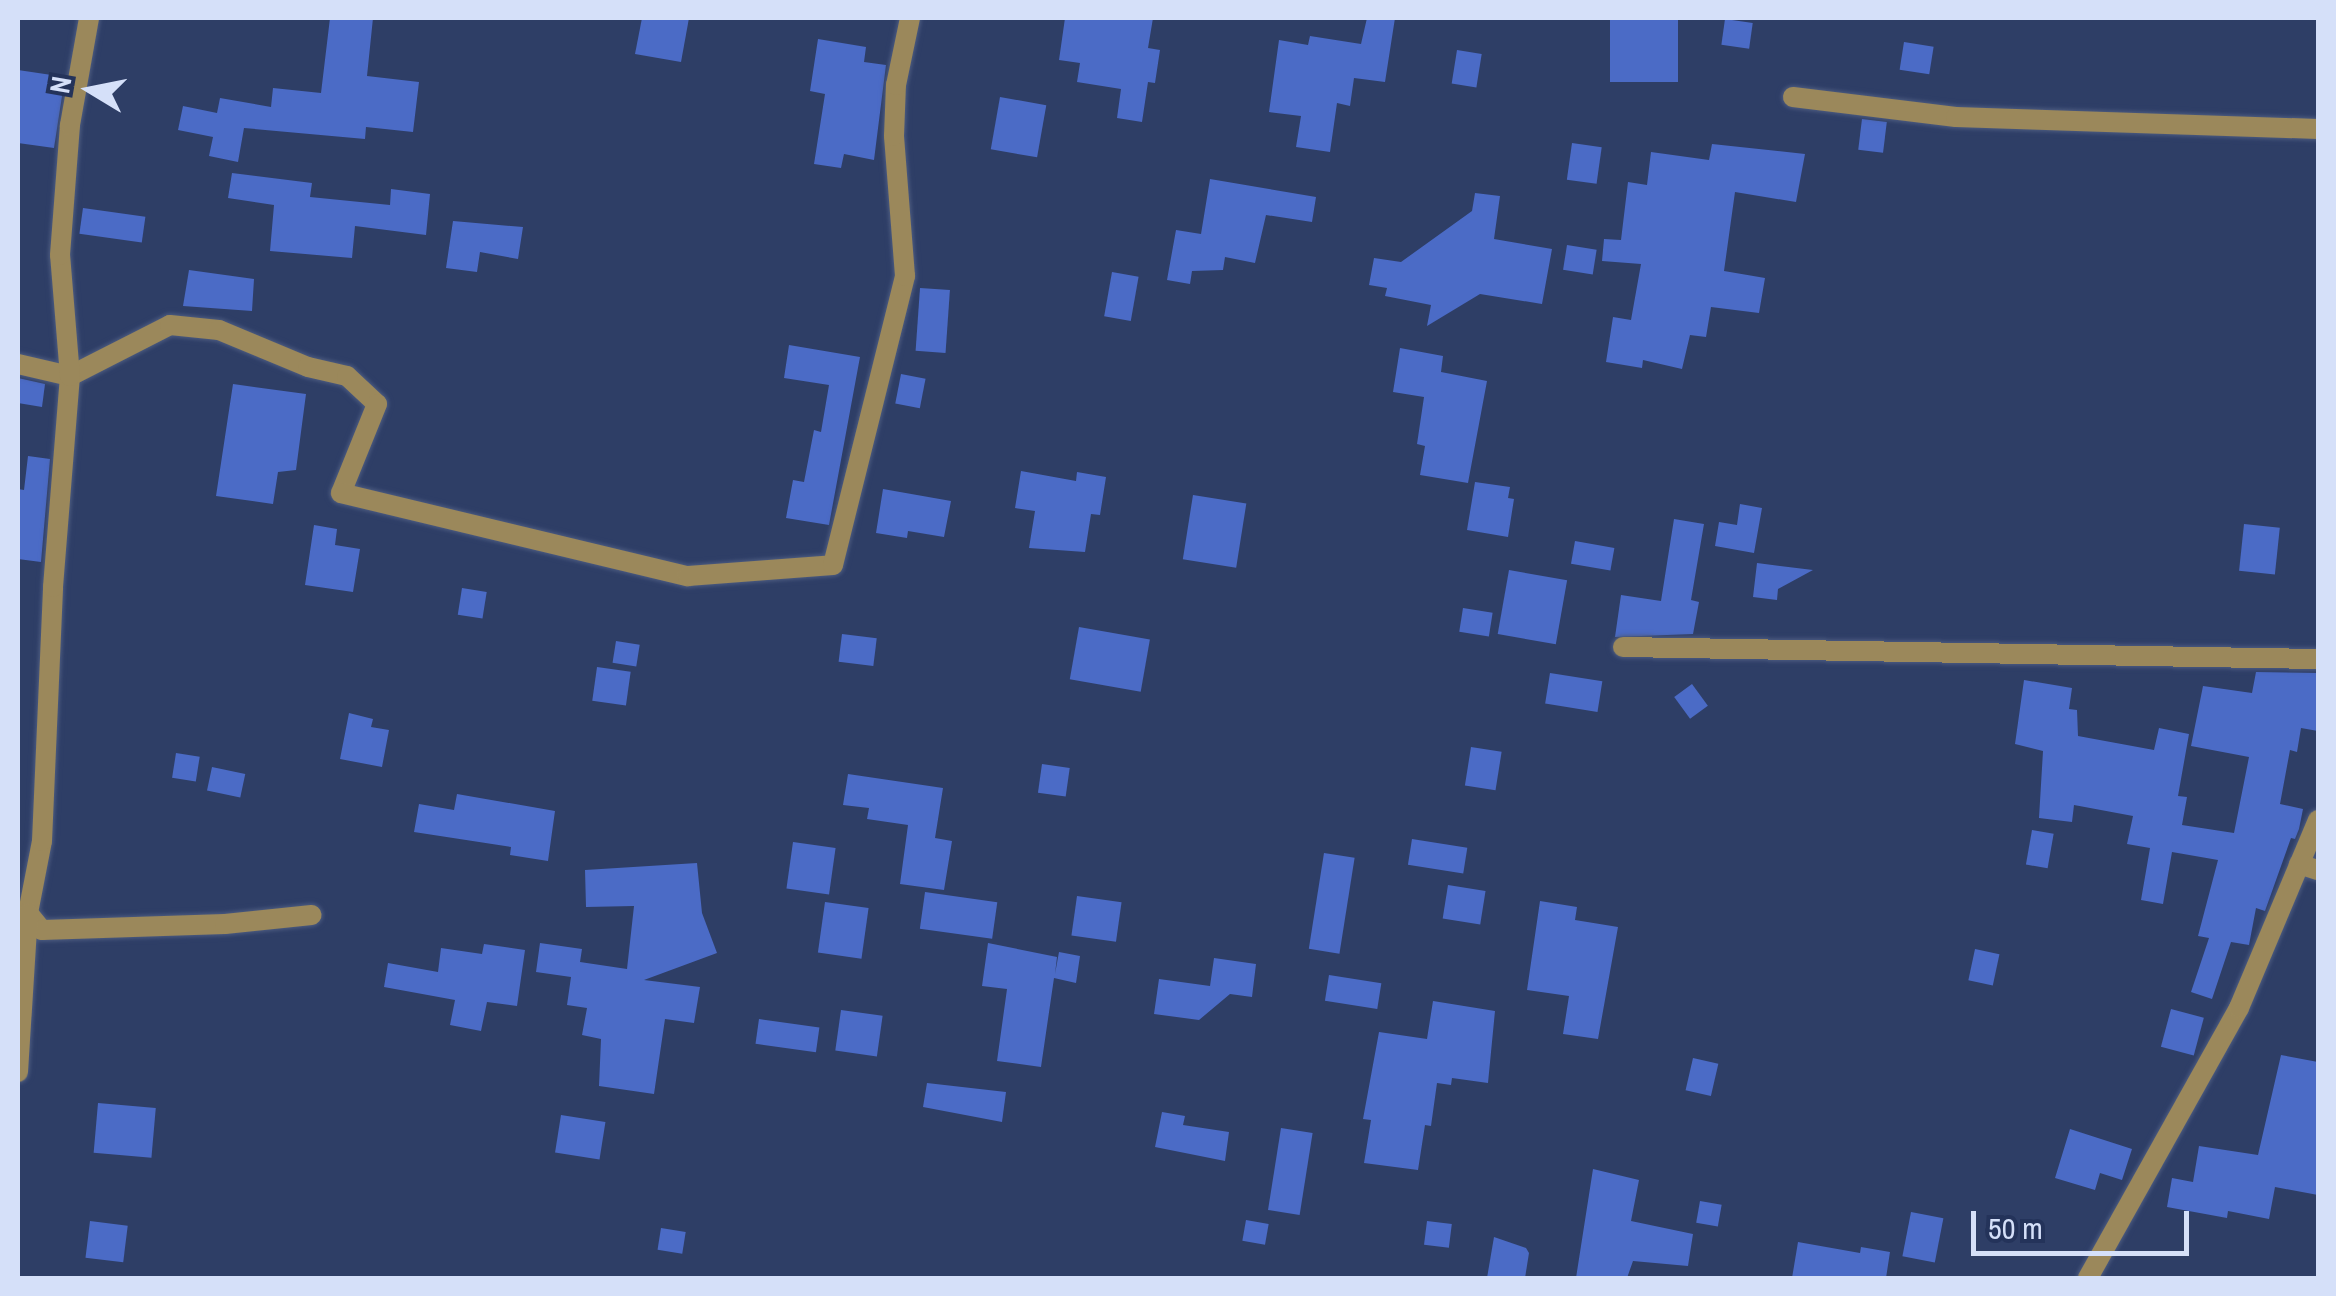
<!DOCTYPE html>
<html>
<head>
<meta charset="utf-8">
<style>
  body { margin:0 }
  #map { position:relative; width:2336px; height:1296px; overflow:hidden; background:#2e3e66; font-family:"Archivo Narrow",sans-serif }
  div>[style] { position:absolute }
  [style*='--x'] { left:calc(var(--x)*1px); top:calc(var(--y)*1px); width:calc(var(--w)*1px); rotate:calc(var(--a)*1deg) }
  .building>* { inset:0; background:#4b6bc6; transform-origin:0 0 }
  .roads { filter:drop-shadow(0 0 2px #4c5b80) drop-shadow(0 0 2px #4c5b80) }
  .minor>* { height:20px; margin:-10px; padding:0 10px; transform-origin:10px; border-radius:10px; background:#9b885b }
  .tertiary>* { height:20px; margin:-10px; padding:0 10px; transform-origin:10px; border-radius:10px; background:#9b885b }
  span { translate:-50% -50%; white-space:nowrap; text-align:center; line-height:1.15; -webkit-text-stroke:9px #24335a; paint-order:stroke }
  .frame { position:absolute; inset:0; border:20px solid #d5e0f9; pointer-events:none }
  .north { position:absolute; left:40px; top:40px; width:100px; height:100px; -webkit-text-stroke:8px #24335a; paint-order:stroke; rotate:280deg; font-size:28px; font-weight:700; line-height:40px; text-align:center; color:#d5e0f9 }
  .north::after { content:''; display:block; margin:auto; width:35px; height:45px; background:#d5e0f9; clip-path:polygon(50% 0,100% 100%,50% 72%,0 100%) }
  .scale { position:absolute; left:1971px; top:1211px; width:218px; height:45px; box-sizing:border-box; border:5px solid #d5e0f9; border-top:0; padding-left:12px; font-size:30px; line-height:35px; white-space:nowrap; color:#d5e0f9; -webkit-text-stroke:8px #24335a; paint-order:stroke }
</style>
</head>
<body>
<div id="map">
  <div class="building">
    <div style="clip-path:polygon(330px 18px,373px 18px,367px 76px,419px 82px,413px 132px,366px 127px,365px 139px,244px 128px,238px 162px,209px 156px,213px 137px,178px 130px,183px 106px,217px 113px,220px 98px,271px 107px,273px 88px,321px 93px)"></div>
    <div style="clip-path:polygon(642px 18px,689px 18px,681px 62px,635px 54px)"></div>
    <div style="clip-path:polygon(1065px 18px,1153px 18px,1148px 48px,1160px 50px,1155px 83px,1148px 82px,1142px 122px,1117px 118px,1121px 89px,1077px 82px,1080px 63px,1059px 60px)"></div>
    <div style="clip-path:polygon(1367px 18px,1395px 18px,1385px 82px,1354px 78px,1350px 106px,1337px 103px,1330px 152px,1296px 147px,1301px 116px,1269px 112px,1279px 40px,1308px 45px,1310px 36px,1361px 44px)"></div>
    <div style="left:1610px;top:18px;width:68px;height:64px"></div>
    <div style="left:1725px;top:19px;width:28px;height:26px;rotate:8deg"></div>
    <div style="clip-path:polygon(818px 39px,866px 47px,864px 62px,886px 65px,874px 160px,844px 154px,841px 168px,814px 164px,825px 94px,810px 91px)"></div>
    <div style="left:1904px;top:42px;width:30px;height:28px;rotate:9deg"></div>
    <div style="left:1457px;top:50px;width:25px;height:34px;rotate:9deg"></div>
    <div style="clip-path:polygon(18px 70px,65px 77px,54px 148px,18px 143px)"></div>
    <div style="left:1000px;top:97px;width:47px;height:53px;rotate:10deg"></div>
    <div style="left:1862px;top:119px;width:25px;height:31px;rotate:7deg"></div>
    <div style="left:1572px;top:143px;width:30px;height:37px;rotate:8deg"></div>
    <div style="clip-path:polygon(1712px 144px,1805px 154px,1796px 202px,1735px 192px,1724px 271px,1765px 278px,1759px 313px,1711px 307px,1706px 337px,1690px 335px,1682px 369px,1643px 360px,1642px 368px,1606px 362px,1613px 317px,1631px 320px,1641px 264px,1602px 261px,1604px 239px,1621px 240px,1628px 182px,1647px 185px,1651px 152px,1709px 160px)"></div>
    <div style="clip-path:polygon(232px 173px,312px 183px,310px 197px,390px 205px,391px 189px,430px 194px,426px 235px,355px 226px,352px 258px,270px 251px,274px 205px,228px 198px)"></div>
    <div style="clip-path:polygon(1210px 179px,1316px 197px,1312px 222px,1266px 215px,1255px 263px,1225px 257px,1223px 270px,1192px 271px,1190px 284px,1167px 280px,1176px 230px,1201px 234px)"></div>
    <div style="clip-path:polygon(1475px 193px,1500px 196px,1494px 239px,1552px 249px,1542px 304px,1480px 294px,1427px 326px,1431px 305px,1385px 296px,1387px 288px,1369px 285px,1374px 258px,1401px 262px,1472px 211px)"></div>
    <div style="left:83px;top:208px;width:63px;height:26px;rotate:8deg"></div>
    <div style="clip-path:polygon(453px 221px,523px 227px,518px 259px,480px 252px,477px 272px,446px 268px)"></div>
    <div style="left:1567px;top:245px;width:30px;height:25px;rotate:9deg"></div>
    <div style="clip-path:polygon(189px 270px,254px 279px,252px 311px,183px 306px)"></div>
    <div style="left:1112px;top:272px;width:27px;height:45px;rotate:10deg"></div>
    <div style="left:920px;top:288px;width:30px;height:63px;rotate:4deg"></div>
    <div style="clip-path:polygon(789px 345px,860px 357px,829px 525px,786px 518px,793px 480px,804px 482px,814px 430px,821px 432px,829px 385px,784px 378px)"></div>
    <div style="clip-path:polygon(1400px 348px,1443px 356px,1441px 372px,1487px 381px,1468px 483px,1420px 475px,1425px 446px,1417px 444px,1424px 397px,1393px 392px)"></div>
    <div style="left:901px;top:374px;width:25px;height:30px;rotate:11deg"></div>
    <div style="clip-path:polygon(18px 378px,45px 384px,42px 407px,18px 403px)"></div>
    <div style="clip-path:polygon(233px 384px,306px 394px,296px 470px,278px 472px,273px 504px,216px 496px)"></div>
    <div style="clip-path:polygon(28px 456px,50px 459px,41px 562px,18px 559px,18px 489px,24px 490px)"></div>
    <div style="clip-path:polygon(1021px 471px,1076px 481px,1077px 472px,1106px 477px,1100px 515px,1091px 514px,1085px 552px,1029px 548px,1035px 511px,1015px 508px)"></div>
    <div style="clip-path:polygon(1475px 482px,1510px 487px,1508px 498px,1514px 499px,1508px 537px,1467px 530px)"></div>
    <div style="clip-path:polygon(883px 489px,951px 501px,944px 537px,908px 531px,907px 538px,876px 533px)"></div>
    <div style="left:1193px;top:495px;width:54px;height:65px;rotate:9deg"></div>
    <div style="clip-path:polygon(1740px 504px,1762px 508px,1754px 553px,1715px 546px,1719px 522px,1737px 525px)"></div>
    <div style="clip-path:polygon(1674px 519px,1704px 524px,1691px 600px,1699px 602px,1693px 634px,1615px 637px,1621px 595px,1661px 601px)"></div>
    <div style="left:2244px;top:524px;width:36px;height:47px;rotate:6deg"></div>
    <div style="clip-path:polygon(314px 525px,337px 529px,335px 545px,360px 549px,353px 592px,305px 585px)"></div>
    <div style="left:1575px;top:541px;width:40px;height:23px;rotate:10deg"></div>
    <div style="clip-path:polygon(1757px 563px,1813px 570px,1778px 589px,1777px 600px,1753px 597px)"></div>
    <div style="left:1509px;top:570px;width:59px;height:65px;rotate:10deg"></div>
    <div style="left:462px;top:588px;width:25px;height:27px;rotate:9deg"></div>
    <div style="left:1463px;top:608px;width:30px;height:24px;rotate:9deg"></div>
    <div style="left:1079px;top:627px;width:72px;height:53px;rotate:10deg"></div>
    <div style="left:842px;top:634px;width:35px;height:28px;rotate:7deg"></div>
    <div style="left:616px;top:641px;width:24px;height:22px;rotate:9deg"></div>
    <div style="left:597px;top:667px;width:34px;height:34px;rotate:8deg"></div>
    <div style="clip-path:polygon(2256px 672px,2318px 673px,2318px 731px,2301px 728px,2297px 752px,2290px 750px,2280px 804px,2303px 809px,2299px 829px,2295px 839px,2291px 838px,2265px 911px,2256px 908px,2249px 945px,2231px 942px,2212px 999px,2191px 992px,2209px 938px,2198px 936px,2218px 860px,2172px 852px,2163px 904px,2141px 900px,2150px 848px,2127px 844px,2133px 816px,2074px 805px,2072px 822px,2039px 818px,2043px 751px,2015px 744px,2024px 680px,2072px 688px,2069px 709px,2077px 710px,2078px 736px,2154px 750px,2159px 728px,2189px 734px,2178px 796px,2187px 797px,2182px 825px,2234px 833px,2249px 757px,2191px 746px,2203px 686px,2252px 693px)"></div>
    <div style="left:1550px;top:673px;width:53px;height:31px;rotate:9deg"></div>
    <div style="left:1692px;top:684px;width:27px;height:22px;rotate:54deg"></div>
    <div style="clip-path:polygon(349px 713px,373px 719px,371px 727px,389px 730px,382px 767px,340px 759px)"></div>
    <div style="left:1471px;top:747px;width:31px;height:39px;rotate:9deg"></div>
    <div style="left:176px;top:753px;width:24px;height:25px;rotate:9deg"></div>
    <div style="left:1042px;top:764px;width:28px;height:29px;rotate:8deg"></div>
    <div style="left:212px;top:767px;width:34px;height:24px;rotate:12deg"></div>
    <div style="clip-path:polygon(848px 774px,943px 788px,935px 838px,952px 841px,944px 890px,900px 884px,908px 825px,867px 819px,869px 808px,843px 805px)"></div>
    <div style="clip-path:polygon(457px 794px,555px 811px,548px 861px,510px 855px,511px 847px,414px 832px,419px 804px,454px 810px)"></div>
    <div style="left:2032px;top:830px;width:22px;height:35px;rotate:10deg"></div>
    <div style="left:1412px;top:839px;width:56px;height:26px;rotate:9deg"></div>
    <div style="left:793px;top:842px;width:43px;height:47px;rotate:8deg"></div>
    <div style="left:1324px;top:853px;width:31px;height:97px;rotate:9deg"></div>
    <div style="clip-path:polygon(697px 863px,702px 913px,717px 953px,644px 980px,700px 987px,694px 1023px,665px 1019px,654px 1094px,599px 1086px,601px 1039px,582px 1035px,587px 1008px,567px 1005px,571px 977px,536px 972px,540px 943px,582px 949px,580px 962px,627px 969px,634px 906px,586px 907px,585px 870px)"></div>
    <div style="left:1448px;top:885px;width:38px;height:34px;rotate:9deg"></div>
    <div style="left:925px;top:892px;width:73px;height:37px;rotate:8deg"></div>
    <div style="left:1077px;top:896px;width:45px;height:40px;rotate:8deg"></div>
    <div style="clip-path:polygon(1540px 901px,1577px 907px,1575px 920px,1618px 927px,1598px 1039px,1563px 1034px,1569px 996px,1527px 990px)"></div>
    <div style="left:825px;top:902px;width:44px;height:51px;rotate:8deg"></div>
    <div style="clip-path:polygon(988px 943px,1057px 957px,1055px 974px,1059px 952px,1080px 956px,1076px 983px,1054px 978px,1041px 1067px,997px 1061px,1007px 989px,982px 986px)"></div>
    <div style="clip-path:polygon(484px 944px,525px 950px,517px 1006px,487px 1002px,481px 1031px,450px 1025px,455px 1000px,384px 987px,388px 963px,438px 972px,441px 948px,482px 954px)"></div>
    <div style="left:1975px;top:949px;width:25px;height:32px;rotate:12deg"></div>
    <div style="clip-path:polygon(1214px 958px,1256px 964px,1252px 997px,1230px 994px,1199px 1020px,1154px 1014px,1159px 979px,1210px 986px)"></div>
    <div style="left:1329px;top:975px;width:53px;height:26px;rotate:9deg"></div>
    <div style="clip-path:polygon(1433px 1001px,1495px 1011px,1488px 1083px,1452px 1078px,1451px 1085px,1437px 1083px,1431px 1126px,1425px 1125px,1418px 1170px,1364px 1163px,1371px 1120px,1363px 1119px,1379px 1032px,1427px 1039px)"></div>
    <div style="left:2171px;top:1009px;width:34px;height:39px;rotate:15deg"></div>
    <div style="left:841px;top:1010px;width:42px;height:41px;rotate:8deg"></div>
    <div style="left:759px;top:1019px;width:61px;height:25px;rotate:8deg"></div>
    <div style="clip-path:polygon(2281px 1055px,2318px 1062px,2318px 1195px,2275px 1187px,2269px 1219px,2228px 1211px,2227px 1218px,2167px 1207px,2172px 1178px,2193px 1182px,2199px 1146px,2258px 1155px)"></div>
    <div style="left:1693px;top:1058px;width:26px;height:33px;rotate:13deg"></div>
    <div style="clip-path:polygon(927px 1083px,1006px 1092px,1002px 1122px,923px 1107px)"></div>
    <div style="left:98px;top:1103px;width:58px;height:50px;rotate:5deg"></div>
    <div style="clip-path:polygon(1162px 1112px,1185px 1116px,1183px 1125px,1229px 1132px,1225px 1161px,1155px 1147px)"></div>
    <div style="left:561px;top:1115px;width:45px;height:38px;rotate:9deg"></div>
    <div style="left:1281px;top:1128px;width:32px;height:83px;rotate:9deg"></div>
    <div style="clip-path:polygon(2070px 1129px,2132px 1149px,2122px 1180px,2100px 1173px,2095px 1190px,2055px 1178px)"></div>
    <div style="clip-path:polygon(1593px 1169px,1639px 1180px,1631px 1221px,1693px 1234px,1688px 1266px,1633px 1261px,1627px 1278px,1576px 1278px)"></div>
    <div style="left:1700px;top:1201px;width:22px;height:22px;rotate:10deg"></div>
    <div style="left:1911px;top:1212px;width:33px;height:45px;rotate:11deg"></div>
    <div style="left:1246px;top:1220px;width:23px;height:21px;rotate:10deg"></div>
    <div style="left:90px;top:1221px;width:38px;height:37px;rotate:7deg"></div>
    <div style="left:1427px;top:1221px;width:25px;height:24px;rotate:7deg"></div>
    <div style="left:661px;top:1228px;width:25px;height:22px;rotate:9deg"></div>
    <div style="clip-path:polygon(1494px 1237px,1526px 1248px,1529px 1253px,1525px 1278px,1487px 1278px)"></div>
    <div style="clip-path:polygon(1798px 1242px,1860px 1253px,1861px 1247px,1890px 1252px,1886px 1278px,1792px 1278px)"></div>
  </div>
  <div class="roads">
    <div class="minor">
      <div style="--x:1793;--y:97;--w:164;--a:7"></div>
      <div style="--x:1956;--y:117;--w:362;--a:1.9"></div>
      <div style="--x:18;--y:364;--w:53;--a:13"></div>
      <div style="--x:70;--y:376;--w:112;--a:-27"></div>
      <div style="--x:170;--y:325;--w:49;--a:5.8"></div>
      <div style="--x:219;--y:330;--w:96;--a:22.6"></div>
      <div style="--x:308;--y:367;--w:40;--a:13"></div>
      <div style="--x:347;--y:376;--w:41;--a:43"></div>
      <div style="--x:377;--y:404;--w:96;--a:112"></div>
      <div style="--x:341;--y:493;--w:357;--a:13.5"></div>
      <div style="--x:688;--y:576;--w:145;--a:-4.3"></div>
      <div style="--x:833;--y:565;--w:298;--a:-76"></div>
      <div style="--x:905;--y:276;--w:140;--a:-94.5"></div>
      <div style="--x:894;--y:136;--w:51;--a:-87.8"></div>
      <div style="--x:896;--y:85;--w:68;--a:-78.2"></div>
      <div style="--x:1623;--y:647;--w:695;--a:0.99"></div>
      <div style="--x:2299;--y:864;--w:20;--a:18"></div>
      <div style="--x:18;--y:913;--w:10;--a:0"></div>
      <div style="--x:28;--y:913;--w:73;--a:-79"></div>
      <div style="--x:42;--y:841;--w:254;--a:-87.5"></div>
      <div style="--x:53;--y:587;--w:212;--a:-85.4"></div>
      <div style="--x:70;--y:376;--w:121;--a:-94.7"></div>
      <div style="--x:60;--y:255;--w:130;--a:-85.6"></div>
      <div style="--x:70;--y:125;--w:109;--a:-79.9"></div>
      <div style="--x:28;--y:913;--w:22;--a:51"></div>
      <div style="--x:42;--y:930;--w:183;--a:-1.9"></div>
      <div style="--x:225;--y:924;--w:87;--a:-5.9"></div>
      <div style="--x:18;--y:1072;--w:159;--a:-86.4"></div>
    </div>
    <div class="tertiary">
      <div style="--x:2088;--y:1278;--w:309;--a:-60.8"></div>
      <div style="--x:2239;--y:1008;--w:204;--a:-67.2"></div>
    </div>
  </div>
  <div class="frame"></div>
  <div class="north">N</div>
  <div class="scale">50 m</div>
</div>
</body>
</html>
